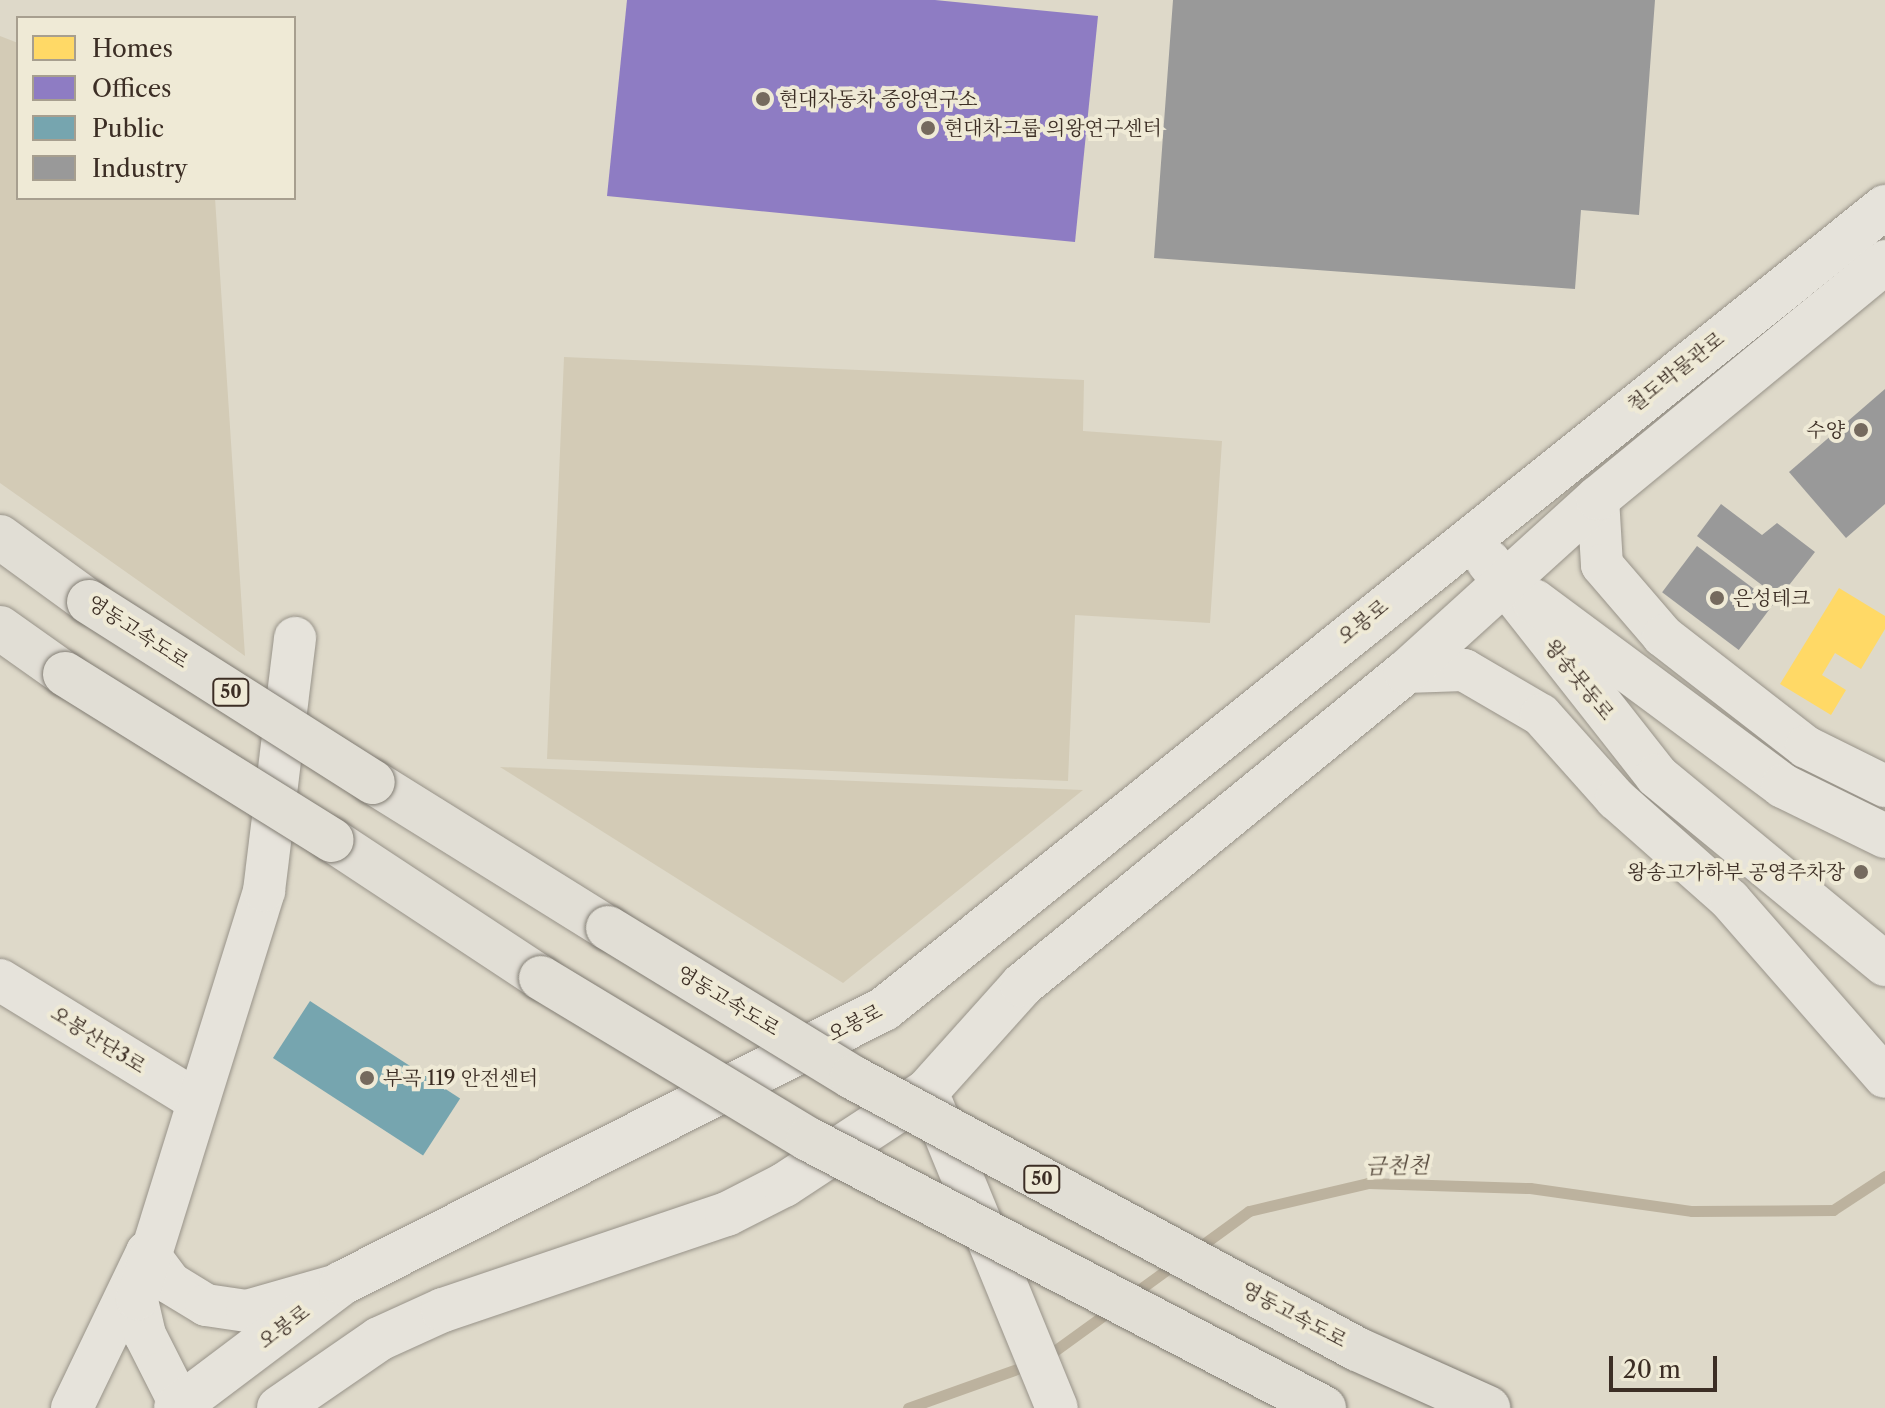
<!DOCTYPE html>
<html>
<head>
<meta charset="utf-8">
<style>
  body { margin:0 }
  #map { position:relative; width:1885px; height:1408px; overflow:hidden; background:#ded9c9; font-family:"Libre Caslon Text","Noto Serif KR",serif }
  div>[style] { position:absolute }
  [style*='--x'] { left:calc(var(--x)*1px); top:calc(var(--y)*1px); width:calc(var(--w)*1px); rotate:calc(var(--a)*1deg) }
  .green>* { inset:0; background:#d3cbb6 }
  .homes>* { inset:0; background:#ffd966 }
  .offices>* { inset:0; background:#8e7cc3 }
  .public>* { inset:0; background:#76a5af; transform-origin:0 0 }
  .industry>* { inset:0; background:#999; transform-origin:0 0 }
  .stream>* { height:11px; margin:-5.5px; padding:0 5.5px; transform-origin:5.5px; border-radius:5.5px; background:#bcb29e }
  .roads { filter:drop-shadow(0 0 2px #989389) drop-shadow(0 0 2px #989389) }
  .minor>* { height:42px; margin:-21px; padding:0 21px; transform-origin:21px; border-radius:21px; background:#e6e3db }
  .tertiary>* { height:44px; margin:-22px; padding:0 22px; transform-origin:22px; border-radius:22px; background:#e6e3db }
  .motorway>* { height:44px; margin:-22px; padding:0 22px; transform-origin:22px; border-radius:22px; background:#e1ded5 }
  .bridges { filter:drop-shadow(0 0 2px #817c73) drop-shadow(0 0 2px #817c73) }
  .motorway-bridge>* { height:44px; margin:-22px; padding:0 22px; transform-origin:22px; border-radius:22px; background:#e1ded5 }
  .dots>* { width:22px; height:22px; translate:-50% -50%; box-sizing:border-box; border:4px solid #efead6; border-radius:50% }
  span { translate:-50% -50%; white-space:nowrap; text-align:center; line-height:1.15; -webkit-text-stroke:8px #efead6; paint-order:stroke }
  .shield-label span { padding:2px 6px; background:#efead6; border:2px solid; border-radius:6px; -webkit-text-stroke-width:0 }
  .shield-label { font-size:18px; color:#3c2e25; font-weight:700 }
  .poi-label { font-size:20px; color:#3c2e25 }
  .left { translate:0 -50%; text-align:left }
  .right { translate:-100% -50%; text-align:right }
  .street-label { font-size:20px; color:#3c2e25 }
  .water-label { font-size:22px; color:#584b3e; font-style:italic }
  .legend { position:absolute; left:16px; top:16px; width:280px; height:184px; box-sizing:border-box; background:#efead6; border:2px solid #a79f8f; margin:0; padding:10px 14px; list-style:none; font-size:24px; color:#3c2e25 }
  .legend li { display:flex; align-items:center; gap:16px; height:40px }
  .legend b { width:40px; border:2px solid #a79f8f }
  .scale { position:absolute; left:1609px; top:1356px; width:108px; height:36px; box-sizing:border-box; border:4px solid #3c2e25; border-top:0; padding-left:10px; font-size:24px; line-height:28px; white-space:nowrap; color:#3c2e25; -webkit-text-stroke:6px #efead6; paint-order:stroke }
</style>
</head>
<body>
<div id="map">
  <div class="green">
    <div style="clip-path:polygon(0 36px,18px 43px,18px 198px,215px 198px,245px 656px,0 483px)"></div>
    <div style="clip-path:polygon(564px 357px,1084px 380px,1083px 431px,1222px 441px,1210px 623px,1075px 615px,1068px 781px,547px 759px)"></div>
    <div style="clip-path:polygon(500px 767px,1083px 790px,843px 983px)"></div>
  </div>
  <div class="homes">
    <div style="clip-path:polygon(1839px 588px,1885px 616px,1885px 629px,1861px 669px,1835px 653px,1822px 675px,1846px 690px,1831px 715px,1780px 684px)"></div>
  </div>
  <div class="offices">
    <div style="clip-path:polygon(627px 0,935px 0,1098px 16px,1075px 242px,607px 196px)"></div>
  </div>
  <div class="public">
    <div style="left:310px;top:1001px;width:179px;height:68px;rotate:33deg"></div>
  </div>
  <div class="industry">
    <div style="clip-path:polygon(1173px 0,1655px 0,1639px 215px,1581px 210px,1575px 289px,1154px 258px)"></div>
    <div style="clip-path:polygon(1885px 389px,1885px 504px,1846px 538px,1789px 472px)"></div>
    <div style="clip-path:polygon(1721px 504px,1762px 535px,1777px 523px,1815px 552px,1779px 598px,1697px 536px)"></div>
    <div style="left:1697px;top:546px;width:96px;height:58px;rotate:37deg"></div>
  </div>
  <div class="stream">
    <div style="--x:1194;--y:1251;--w:68;--a:-36"></div>
    <div style="--x:1249;--y:1211;--w:122;--a:-13.2"></div>
    <div style="--x:1368;--y:1183;--w:162;--a:1.8"></div>
    <div style="--x:1530;--y:1188;--w:164;--a:8.1"></div>
    <div style="--x:1692;--y:1211;--w:141;--a:-0.4"></div>
    <div style="--x:1833;--y:1210;--w:62;--a:-33.2"></div>
    <div style="--x:1132;--y:1295;--w:54;--a:-36"></div>
    <div style="--x:908;--y:1408;--w:142;--a:-19.7"></div>
    <div style="--x:1042;--y:1360;--w:85;--a:-35.9"></div>
  </div>
  <div class="roads">
    <div class="minor">
      <div style="--x:1598;--y:498;--w:67;--a:86.6"></div>
      <div style="--x:1602;--y:565;--w:94;--a:49.3"></div>
      <div style="--x:1663;--y:636;--w:181;--a:37.8"></div>
      <div style="--x:1806;--y:747;--w:88;--a:26.3"></div>
      <div style="--x:1406;--y:672;--w:58;--a:-2"></div>
      <div style="--x:1464;--y:670;--w:89;--a:30.3"></div>
      <div style="--x:1541;--y:715;--w:113;--a:48.2"></div>
      <div style="--x:1616;--y:799;--w:152;--a:41.5"></div>
      <div style="--x:1730;--y:900;--w:235;--a:48.8"></div>
      <div style="--x:0;--y:980;--w:230;--a:31.5"></div>
      <div style="--x:933;--y:1106;--w:326;--a:67.7"></div>
      <div style="--x:72;--y:1408;--w:173;--a:-64.3"></div>
      <div style="--x:147;--y:1252;--w:39;--a:53"></div>
      <div style="--x:170;--y:1283;--w:42;--a:31.4"></div>
      <div style="--x:206;--y:1305;--w:41;--a:8.3"></div>
      <div style="--x:247;--y:1311;--w:91;--a:-16"></div>
      <div style="--x:182;--y:1408;--w:82;--a:-116.9"></div>
      <div style="--x:145;--y:1335;--w:37;--a:-103"></div>
      <div style="--x:137;--y:1299;--w:427;--a:-72.7"></div>
      <div style="--x:264;--y:891;--w:255;--a:-83"></div>
    </div>
    <div class="tertiary">
      <div style="--x:1488;--y:561;--w:273;--a:51.8"></div>
      <div style="--x:1657;--y:776;--w:296;--a:39.5"></div>
      <div style="--x:1534;--y:601;--w:310;--a:36.6"></div>
      <div style="--x:1783;--y:786;--w:114;--a:26.1"></div>
      <div style="--x:176;--y:1408;--w:208;--a:-37"></div>
      <div style="--x:342;--y:1283;--w:607;--a:-26.82"></div>
      <div style="--x:884;--y:1009;--w:1283;--a:-38.7"></div>
      <div style="--x:279;--y:1408;--w:121;--a:-34.6"></div>
      <div style="--x:379;--y:1339;--w:70;--a:-24.4"></div>
      <div style="--x:443;--y:1310;--w:300;--a:-18.7"></div>
      <div style="--x:727;--y:1214;--w:64;--a:-27"></div>
      <div style="--x:784;--y:1185;--w:171;--a:-33.3"></div>
      <div style="--x:927;--y:1091;--w:142;--a:-48.1"></div>
      <div style="--x:1022;--y:985;--w:495;--a:-39.2"></div>
      <div style="--x:1406;--y:672;--w:259;--a:-42.2"></div>
      <div style="--x:1598;--y:498;--w:372;--a:-39.4"></div>
    </div>
    <div class="motorway">
      <div style="--x:0;--y:537;--w:110;--a:36.1"></div>
      <div style="--x:0;--y:628;--w:80;--a:35.3"></div>
      <div style="--x:373;--y:782;--w:277;--a:31.9"></div>
      <div style="--x:332;--y:840;--w:250;--a:33.4"></div>
    </div>
  </div>
  <div class="bridges">
    <div class="motorway-bridge">
      <div style="--x:89;--y:602;--w:336;--a:32.4"></div>
      <div style="--x:65;--y:674;--w:314;--a:31.9"></div>
      <div style="--x:608;--y:928;--w:286;--a:31.4"></div>
      <div style="--x:852;--y:1077;--w:574;--a:28.31"></div>
      <div style="--x:1357;--y:1349;--w:144;--a:24.2"></div>
      <div style="--x:541;--y:978;--w:312;--a:31.1"></div>
      <div style="--x:808;--y:1139;--w:582;--a:27.53"></div>
    </div>
  </div>
  <div class="dots">
    <div style="left:763px;top:99px;background:#756a5e"></div>
    <div style="left:928px;top:128px;background:#756a5e"></div>
    <div style="left:1861px;top:430px;background:#756a5e"></div>
    <div style="left:1717px;top:598px;background:#756a5e"></div>
    <div style="left:1861px;top:872px;background:#756a5e"></div>
    <div style="left:367px;top:1078px;background:#756a5e"></div>
  </div>
  <div class="shield-label">
    <span style="left:231px;top:692px">50</span>
    <span style="left:1042px;top:1179px">50</span>
  </div>
  <div class="poi-label">
    <span class="left" style="left:779px;top:99px">현대자동차 중앙연구소</span>
    <span class="left" style="left:944px;top:128px">현대차그룹 의왕연구센터</span>
    <span class="right" style="left:1845px;top:430px">수양</span>
    <span class="left" style="left:1733px;top:598px">은성테크</span>
    <span class="right" style="left:1845px;top:872px">왕송고가하부 공영주차장</span>
    <span class="left" style="left:383px;top:1078px">부곡 119 안전센터</span>
  </div>
  <div class="street-label">
    <span style="left:1676px;top:372px;rotate:-38deg">철도박물관로</span>
    <span style="left:1363px;top:622px;rotate:-39deg">오봉로</span>
    <span style="left:138px;top:632px;rotate:33deg">영동고속도로</span>
    <span style="left:1579px;top:680px;rotate:51deg">왕송못동로</span>
    <span style="left:728px;top:1001px;rotate:31deg">영동고속도로</span>
    <span style="left:855px;top:1023px;rotate:-27deg">오봉로</span>
    <span style="left:98px;top:1040px;rotate:32deg">오봉산단3로</span>
    <span style="left:1294px;top:1315px;rotate:28deg">영동고속도로</span>
    <span style="left:284px;top:1327px;rotate:-37deg">오봉로</span>
  </div>
  <div class="water-label">
    <span style="left:1397px;top:1166px;rotate:-1deg">금천천</span>
  </div>
  <ul class="legend">
  <li><b style="height:22px;background:#ffd966"></b>Homes</li>
  <li><b style="height:22px;background:#8e7cc3"></b>Offices</li>
  <li><b style="height:22px;background:#76a5af"></b>Public</li>
  <li><b style="height:22px;background:#999"></b>Industry</li>
  </ul>
  <div class="scale">20 m</div>
</div>
</body>
</html>
